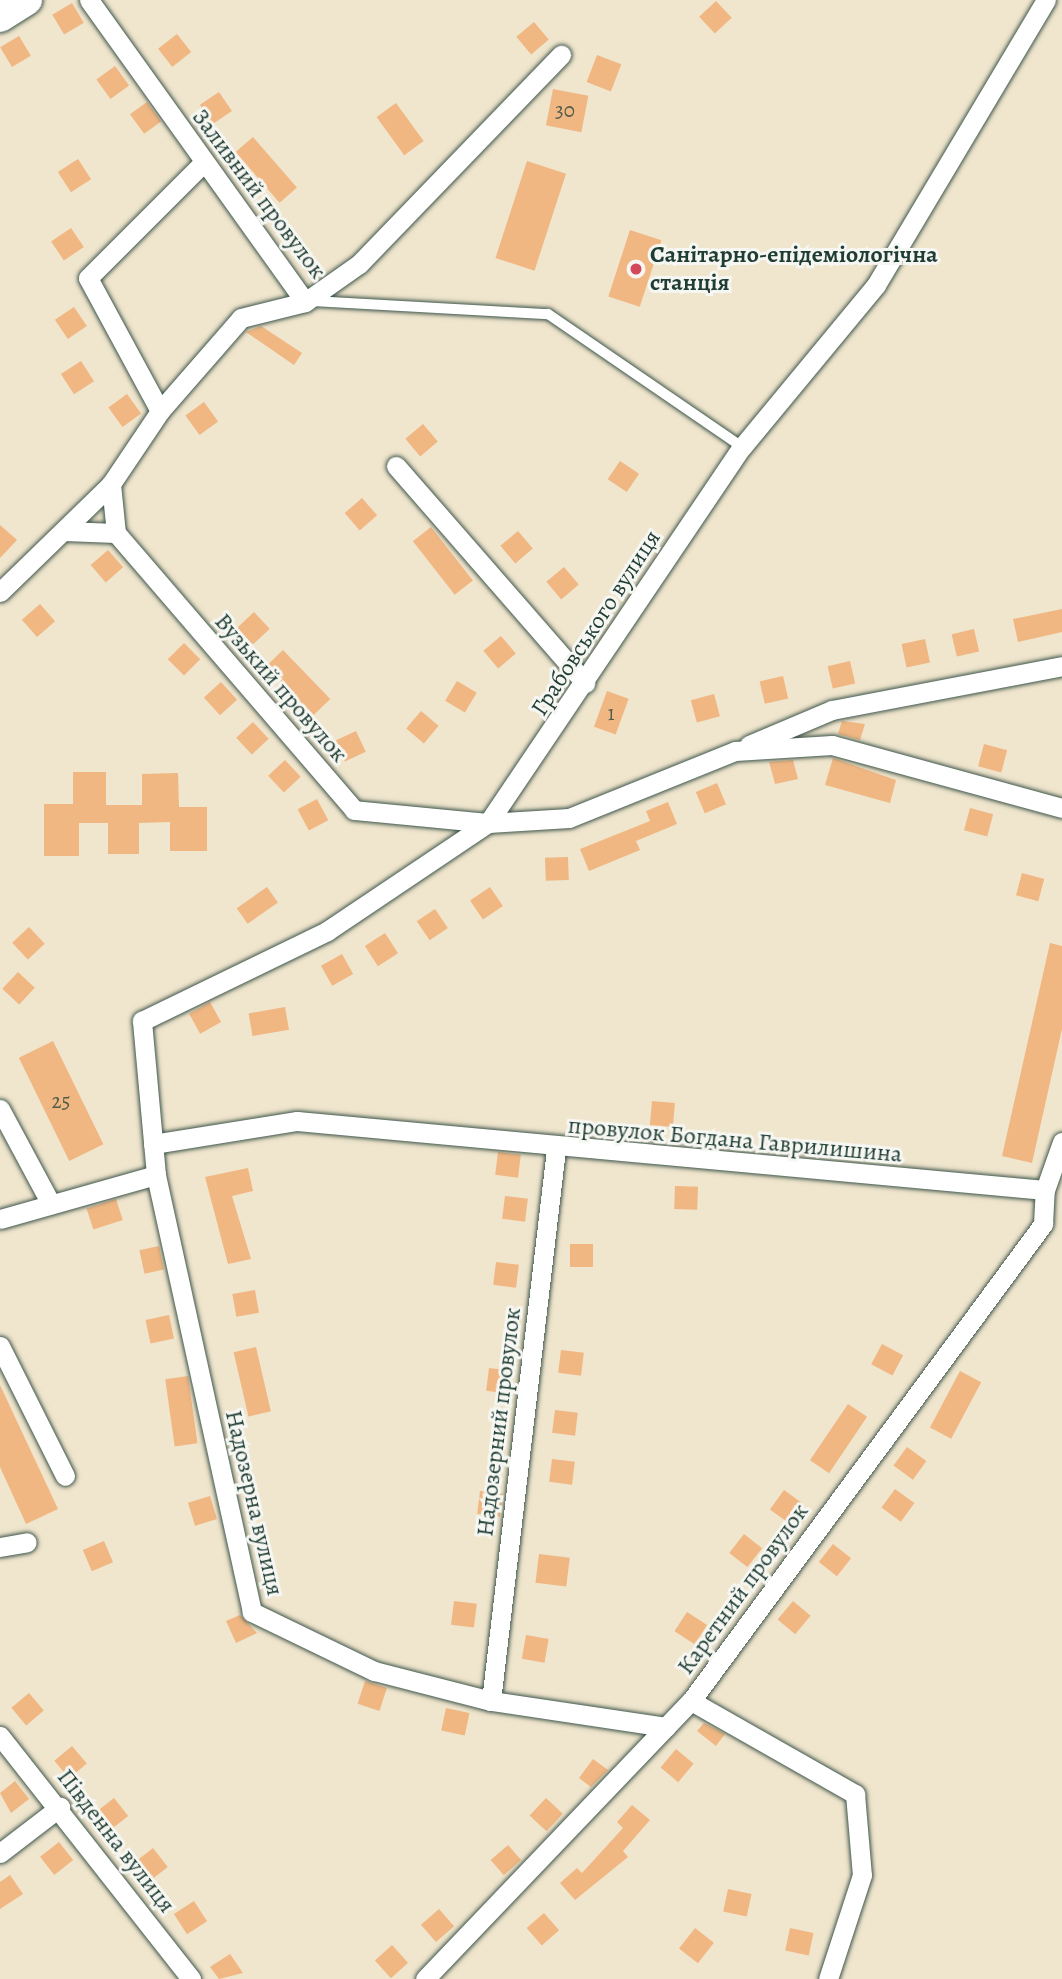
<!DOCTYPE html>
<html>
<head>
<meta charset="utf-8">
<style>
  body { margin:0 }
  #map { position:relative; width:1062px; height:1979px; overflow:hidden; background:#f0e5cd; font-family:Alegreya,serif }
  div>[style] { position:absolute }
  [style*='--x'] { left:calc(var(--x)*1px); top:calc(var(--y)*1px); width:calc(var(--w)*1px); rotate:calc(var(--a)*1deg) }
  .building>* { inset:0; background:#f0b783; transform-origin:0 0 }
  .roads { filter:drop-shadow(0 0 2px #3e564b) drop-shadow(0 0 2px #3e564b) }
  .service>* { height:10px; margin:-5px; padding:0 5px; transform-origin:5px; border-radius:5px; background:#fff }
  .minor>* { height:19px; margin:-9.5px; padding:0 9.5px; transform-origin:9.5px; border-radius:9.5px; background:#fff }
  .primary>* { height:30px; margin:-15px; padding:0 15px; transform-origin:15px; border-radius:15px; background:#fff }
  .dots>* { width:19px; height:19px; translate:-50% -50%; box-sizing:border-box; border:4px solid #f6f6f2; border-radius:50% }
  span { translate:-50% -50%; white-space:nowrap; text-align:center; line-height:1.15; -webkit-text-stroke:6px #f6f6f2; paint-order:stroke }
  .number-label { font-size:21px; color:#535c48 }
  .number-label span { -webkit-text-stroke-width:0 }
  .street-label { font-size:24px; color:#1f3d34 }
  .poi-label { font-size:24px; color:#1f3d34; font-weight:700 }
  .left { translate:0 -50%; text-align:left }
</style>
</head>
<body>
<div id="map">
  <div class="building">
    <div style="left:716px;top:1px;width:23px;height:23px;rotate:47deg"></div>
    <div style="left:72px;top:3px;width:23px;height:23px;rotate:59deg"></div>
    <div style="left:534px;top:22px;width:23px;height:23px;rotate:50deg"></div>
    <div style="left:177px;top:34px;width:23px;height:24px;rotate:52deg"></div>
    <div style="left:19px;top:36px;width:23px;height:22px;rotate:59deg"></div>
    <div style="left:597px;top:55px;width:26px;height:29px;rotate:21deg"></div>
    <div style="left:115px;top:66px;width:24px;height:23px;rotate:54deg"></div>
    <div style="left:553px;top:89px;width:36px;height:37px;rotate:11deg"></div>
    <div style="left:219px;top:92px;width:23px;height:23px;rotate:56deg"></div>
    <div style="left:147px;top:102px;width:24px;height:21px;rotate:54deg"></div>
    <div style="left:396px;top:103px;width:47px;height:24px;rotate:54deg"></div>
    <div style="left:253px;top:137px;width:67px;height:23px;rotate:49deg"></div>
    <div style="left:78px;top:159px;width:24px;height:24px;rotate:57deg"></div>
    <div style="left:527px;top:161px;width:41px;height:102px;rotate:18deg"></div>
    <div style="left:71px;top:228px;width:23px;height:24px;rotate:56deg"></div>
    <div style="left:630px;top:230px;width:33px;height:70px;rotate:18deg"></div>
    <div style="left:74px;top:307px;width:23px;height:23px;rotate:56deg"></div>
    <div style="clip-path:polygon(261px 326px,302px 353px,294px 365px,246px 332px)"></div>
    <div style="left:81px;top:361px;width:24px;height:24px;rotate:57deg"></div>
    <div style="left:127px;top:394px;width:24px;height:23px;rotate:54deg"></div>
    <div style="left:204px;top:402px;width:24px;height:23px;rotate:54deg"></div>
    <div style="left:423px;top:424px;width:23px;height:23px;rotate:50deg"></div>
    <div style="left:620px;top:461px;width:23px;height:22px;rotate:34deg"></div>
    <div style="left:362px;top:498px;width:23px;height:23px;rotate:49deg"></div>
    <div style="clip-path:polygon(0 525px,17px 540px,0 558px)"></div>
    <div style="left:431px;top:527px;width:68px;height:23px;rotate:52deg"></div>
    <div style="left:518px;top:531px;width:23px;height:23px;rotate:50deg"></div>
    <div style="left:108px;top:550px;width:23px;height:23px;rotate:49deg"></div>
    <div style="left:564px;top:567px;width:23px;height:23px;rotate:50deg"></div>
    <div style="left:40px;top:604px;width:23px;height:24px;rotate:49deg"></div>
    <div style="clip-path:polygon(1062px 609px,1062px 632px,1018px 642px,1013px 619px)"></div>
    <div style="left:254px;top:612px;width:23px;height:23px;rotate:47deg"></div>
    <div style="left:974px;top:629px;width:23px;height:23px;rotate:77deg"></div>
    <div style="left:501px;top:636px;width:23px;height:23px;rotate:50deg"></div>
    <div style="left:925px;top:639px;width:24px;height:24px;rotate:78deg"></div>
    <div style="left:184px;top:643px;width:23px;height:23px;rotate:45deg"></div>
    <div style="left:283px;top:650px;width:68px;height:23px;rotate:46deg"></div>
    <div style="left:850px;top:661px;width:23px;height:23px;rotate:77deg"></div>
    <div style="left:783px;top:676px;width:23px;height:24px;rotate:77deg"></div>
    <div style="left:457px;top:681px;width:23px;height:23px;rotate:31deg"></div>
    <div style="left:221px;top:682px;width:24px;height:23px;rotate:48deg"></div>
    <div style="left:607px;top:691px;width:23px;height:38px;rotate:20deg"></div>
    <div style="left:714px;top:694px;width:23px;height:24px;rotate:75deg"></div>
    <div style="left:421px;top:711px;width:23px;height:23px;rotate:40deg"></div>
    <div style="clip-path:polygon(842px 721px,865px 724px,860px 740px,838px 734px)"></div>
    <div style="left:253px;top:722px;width:23px;height:23px;rotate:47deg"></div>
    <div style="left:356px;top:731px;width:23px;height:23px;rotate:65deg"></div>
    <div style="left:984px;top:744px;width:24px;height:23px;rotate:15deg"></div>
    <div style="clip-path:polygon(833px 758px,896px 780px,890px 803px,825px 785px)"></div>
    <div style="left:285px;top:760px;width:23px;height:23px;rotate:47deg"></div>
    <div style="clip-path:polygon(793px 760px,798px 779px,775px 784px,769px 762px)"></div>
    <div style="clip-path:polygon(73px 772px,106px 772px,106px 805px,142px 805px,142px 774px,178px 773px,179px 807px,207px 807px,207px 851px,170px 851px,170px 822px,139px 823px,139px 854px,108px 854px,108px 823px,79px 823px,79px 856px,44px 856px,44px 804px,73px 804px)"></div>
    <div style="left:717px;top:783px;width:23px;height:23px;rotate:67deg"></div>
    <div style="left:317px;top:799px;width:24px;height:22px;rotate:62deg"></div>
    <div style="clip-path:polygon(668px 802px,677px 824px,636px 841px,640px 850px,589px 871px,580px 849px,650px 821px,646px 811px)"></div>
    <div style="left:970px;top:808px;width:24px;height:23px;rotate:15deg"></div>
    <div style="left:568px;top:857px;width:23px;height:23px;rotate:88deg"></div>
    <div style="left:1022px;top:873px;width:23px;height:23px;rotate:15deg"></div>
    <div style="left:267px;top:887px;width:19px;height:37px;rotate:55deg"></div>
    <div style="left:490px;top:887px;width:23px;height:24px;rotate:56deg"></div>
    <div style="left:435px;top:909px;width:23px;height:22px;rotate:56deg"></div>
    <div style="left:29px;top:927px;width:23px;height:23px;rotate:47deg"></div>
    <div style="left:385px;top:933px;width:24px;height:24px;rotate:57deg"></div>
    <div style="clip-path:polygon(1050px 943px,1062px 946px,1062px 1029px,1032px 1163px,1002px 1156px)"></div>
    <div style="left:342px;top:954px;width:23px;height:24px;rotate:61deg"></div>
    <div style="left:18px;top:972px;width:23px;height:23px;rotate:43deg"></div>
    <div style="left:210px;top:1002px;width:23px;height:24px;rotate:61deg"></div>
    <div style="left:285px;top:1007px;width:23px;height:37px;rotate:80deg"></div>
    <div style="left:53px;top:1041px;width:115px;height:38px;rotate:64deg"></div>
    <div style="left:652px;top:1101px;width:23px;height:24px;rotate:5deg"></div>
    <div style="left:498px;top:1152px;width:23px;height:23px;rotate:7deg"></div>
    <div style="clip-path:polygon(248px 1168px,253px 1191px,232px 1196px,251px 1259px,228px 1264px,205px 1177px)"></div>
    <div style="left:675px;top:1186px;width:23px;height:23px;rotate:2deg"></div>
    <div style="left:505px;top:1196px;width:23px;height:23px;rotate:7deg"></div>
    <div style="left:116px;top:1199px;width:22px;height:31px;rotate:72deg"></div>
    <div style="left:570px;top:1244px;width:23px;height:23px"></div>
    <div style="left:159px;top:1246px;width:24px;height:20px;rotate:78deg"></div>
    <div style="left:496px;top:1262px;width:23px;height:23px;rotate:7deg"></div>
    <div style="left:255px;top:1290px;width:23px;height:23px;rotate:80deg"></div>
    <div style="left:169px;top:1315px;width:24px;height:24px;rotate:78deg"></div>
    <div style="left:882px;top:1344px;width:24px;height:23px;rotate:28deg"></div>
    <div style="left:256px;top:1347px;width:66px;height:23px;rotate:77deg"></div>
    <div style="left:561px;top:1350px;width:23px;height:23px;rotate:7deg"></div>
    <div style="left:489px;top:1368px;width:24px;height:23px;rotate:7deg"></div>
    <div style="left:960px;top:1371px;width:24px;height:64px;rotate:28deg"></div>
    <div style="left:188px;top:1376px;width:68px;height:23px;rotate:82deg"></div>
    <div style="clip-path:polygon(0 1385px,58px 1509px,26px 1524px,0 1467px)"></div>
    <div style="left:848px;top:1404px;width:23px;height:68px;rotate:34deg"></div>
    <div style="left:555px;top:1410px;width:23px;height:23px;rotate:7deg"></div>
    <div style="left:907px;top:1447px;width:24px;height:23px;rotate:36deg"></div>
    <div style="left:552px;top:1459px;width:23px;height:23px;rotate:7deg"></div>
    <div style="left:895px;top:1489px;width:24px;height:23px;rotate:36deg"></div>
    <div style="left:784px;top:1490px;width:24px;height:24px;rotate:36deg"></div>
    <div style="left:480px;top:1491px;width:23px;height:23px;rotate:7deg"></div>
    <div style="left:210px;top:1496px;width:24px;height:23px;rotate:73deg"></div>
    <div style="left:744px;top:1534px;width:23px;height:24px;rotate:38deg"></div>
    <div style="left:104px;top:1541px;width:23px;height:23px;rotate:67deg"></div>
    <div style="left:833px;top:1544px;width:23px;height:23px;rotate:38deg"></div>
    <div style="left:539px;top:1554px;width:31px;height:29px;rotate:7deg"></div>
    <div style="left:454px;top:1601px;width:23px;height:24px;rotate:7deg"></div>
    <div style="left:793px;top:1601px;width:23px;height:24px;rotate:40deg"></div>
    <div style="left:687px;top:1612px;width:24px;height:23px;rotate:33deg"></div>
    <div style="clip-path:polygon(240px 1615px,257px 1633px,236px 1643px,226px 1621px)"></div>
    <div style="left:526px;top:1635px;width:23px;height:24px;rotate:10deg"></div>
    <div style="left:365px;top:1681px;width:23px;height:24px;rotate:18deg"></div>
    <div style="left:29px;top:1693px;width:23px;height:23px;rotate:50deg"></div>
    <div style="left:446px;top:1708px;width:24px;height:23px;rotate:12deg"></div>
    <div style="clip-path:polygon(704px 1723px,725px 1734px,716px 1746px,697px 1731px)"></div>
    <div style="left:72px;top:1746px;width:23px;height:23px;rotate:50deg"></div>
    <div style="left:676px;top:1749px;width:23px;height:24px;rotate:40deg"></div>
    <div style="clip-path:polygon(593px 1759px,608px 1770px,591px 1787px,579px 1778px)"></div>
    <div style="clip-path:polygon(15px 1781px,29px 1799px,11px 1813px,0 1793px)"></div>
    <div style="left:114px;top:1798px;width:23px;height:23px;rotate:52deg"></div>
    <div style="left:546px;top:1798px;width:23px;height:24px;rotate:43deg"></div>
    <div style="clip-path:polygon(632px 1805px,650px 1820px,623px 1851px,628px 1857px,575px 1900px,560px 1883px,577px 1868px,582px 1873px,623px 1828px,617px 1822px)"></div>
    <div style="left:59px;top:1842px;width:23px;height:24px;rotate:52deg"></div>
    <div style="left:508px;top:1845px;width:20px;height:23px;rotate:49deg"></div>
    <div style="left:153px;top:1848px;width:24px;height:23px;rotate:52deg"></div>
    <div style="clip-path:polygon(10px 1875px,23px 1894px,0 1909px,0 1882px)"></div>
    <div style="left:728px;top:1889px;width:24px;height:23px;rotate:12deg"></div>
    <div style="left:194px;top:1901px;width:24px;height:24px;rotate:57deg"></div>
    <div style="left:439px;top:1909px;width:23px;height:24px;rotate:49deg"></div>
    <div style="left:544px;top:1913px;width:23px;height:23px;rotate:49deg"></div>
    <div style="left:695px;top:1928px;width:24px;height:26px;rotate:38deg"></div>
    <div style="left:790px;top:1928px;width:24px;height:23px;rotate:12deg"></div>
    <div style="left:392px;top:1945px;width:24px;height:23px;rotate:48deg"></div>
    <div style="clip-path:polygon(230px 1954px,243px 1973px,219px 1979px,210px 1967px)"></div>
  </div>
  <div class="roads">
    <div class="service">
      <div style="--x:313;--y:301;--w:235;--a:3.2"></div>
      <div style="--x:548;--y:314;--w:235;--a:34.4"></div>
    </div>
    <div class="minor">
      <div style="--x:89;--y:0;--w:371;--a:54.4"></div>
      <div style="--x:305;--y:302;--w:66;--a:-35.1"></div>
      <div style="--x:359;--y:264;--w:291;--a:-46"></div>
      <div style="--x:160;--y:411;--w:151;--a:-118.4"></div>
      <div style="--x:88;--y:278;--w:163;--a:-45"></div>
      <div style="--x:396;--y:466;--w:288;--a:48.9"></div>
      <div style="--x:111;--y:484;--w:49;--a:84.2"></div>
      <div style="--x:116;--y:533;--w:365;--a:49.3"></div>
      <div style="--x:354;--y:810;--w:135;--a:5.5"></div>
      <div style="--x:488;--y:823;--w:454;--a:-56"></div>
      <div style="--x:742;--y:447;--w:210;--a:-50.4"></div>
      <div style="--x:876;--y:285;--w:332;--a:-59.2"></div>
      <div style="--x:64;--y:531;--w:52;--a:2.2"></div>
      <div style="--x:0;--y:592;--w:155;--a:-44.2"></div>
      <div style="--x:111;--y:484;--w:88;--a:-56.1"></div>
      <div style="--x:160;--y:411;--w:123;--a:-48.9"></div>
      <div style="--x:241;--y:318;--w:66;--a:-14"></div>
      <div style="--x:749;--y:745;--w:90;--a:-22.9"></div>
      <div style="--x:832;--y:710;--w:234;--a:-10.8"></div>
      <div style="--x:0;--y:1109;--w:108;--a:61.8"></div>
      <div style="--x:153;--y:1144;--w:146;--a:-9.1"></div>
      <div style="--x:297;--y:1121;--w:751;--a:5.27"></div>
      <div style="--x:0;--y:1219;--w:162;--a:-15.8"></div>
      <div style="--x:0;--y:1346;--w:145;--a:63.4"></div>
      <div style="--x:0;--y:1547;--w:27;--a:-10"></div>
      <div style="--x:491;--y:1701;--w:556;--a:-83.28"></div>
      <div style="--x:691;--y:1701;--w:189;--a:29.6"></div>
      <div style="--x:855;--y:1794;--w:81;--a:85.1"></div>
      <div style="--x:862;--y:1875;--w:109;--a:108.1"></div>
      <div style="--x:666;--y:1727;--w:177;--a:-171.5"></div>
      <div style="--x:491;--y:1701;--w:121;--a:-165.6"></div>
      <div style="--x:374;--y:1671;--w:136;--a:-154.2"></div>
      <div style="--x:252;--y:1612;--w:447;--a:-102.4"></div>
      <div style="--x:156;--y:1175;--w:155;--a:-95.2"></div>
      <div style="--x:142;--y:1021;--w:206;--a:-25.9"></div>
      <div style="--x:327;--y:931;--w:194;--a:-33.9"></div>
      <div style="--x:488;--y:823;--w:81;--a:-3.5"></div>
      <div style="--x:569;--y:818;--w:179;--a:-22"></div>
      <div style="--x:735;--y:751;--w:97;--a:-3.5"></div>
      <div style="--x:832;--y:745;--w:238;--a:15.3"></div>
      <div style="--x:0;--y:1736;--w:309;--a:51.8"></div>
      <div style="--x:0;--y:1853;--w:76;--a:-37.5"></div>
      <div style="--x:425;--y:1979;--w:385;--a:-46.3"></div>
      <div style="--x:691;--y:1701;--w:593;--a:-53.57"></div>
      <div style="--x:1043;--y:1224;--w:34;--a:-87"></div>
      <div style="--x:1045;--y:1190;--w:51;--a:-70.5"></div>
    </div>
    <div class="primary">
      <div style="--x:0;--y:17;--w:32;--a:-32"></div>
    </div>
  </div>
  <div class="dots">
    <div style="left:636px;top:269px;background:#d1495b"></div>
  </div>
  <div class="number-label">
    <span style="left:565px;top:110px">30</span>
    <span style="left:611px;top:713px">1</span>
    <span style="left:61px;top:1101px">25</span>
  </div>
  <div class="street-label">
    <span style="left:259px;top:194px;rotate:53deg">Заливний провулок</span>
    <span style="left:596px;top:623px;rotate:-57deg">Грабовського вулиця</span>
    <span style="left:281px;top:688px;rotate:49deg">Вузький провулок</span>
    <span style="left:735px;top:1140px;rotate:5deg">провулок Богдана Гаврилишина</span>
    <span style="left:499px;top:1422px;rotate:-83deg">Надозерний провулок</span>
    <span style="left:254px;top:1503px;rotate:77deg">Надозерна вулиця</span>
    <span style="left:743px;top:1589px;rotate:-54deg">Каретний провулок</span>
    <span style="left:116px;top:1841px;rotate:52deg">Південна вулиця</span>
  </div>
  <div class="poi-label">
    <span class="left" style="left:650px;top:269px">Санітарно-епідеміологічна<br>станція</span>
  </div>
</div>
</body>
</html>
